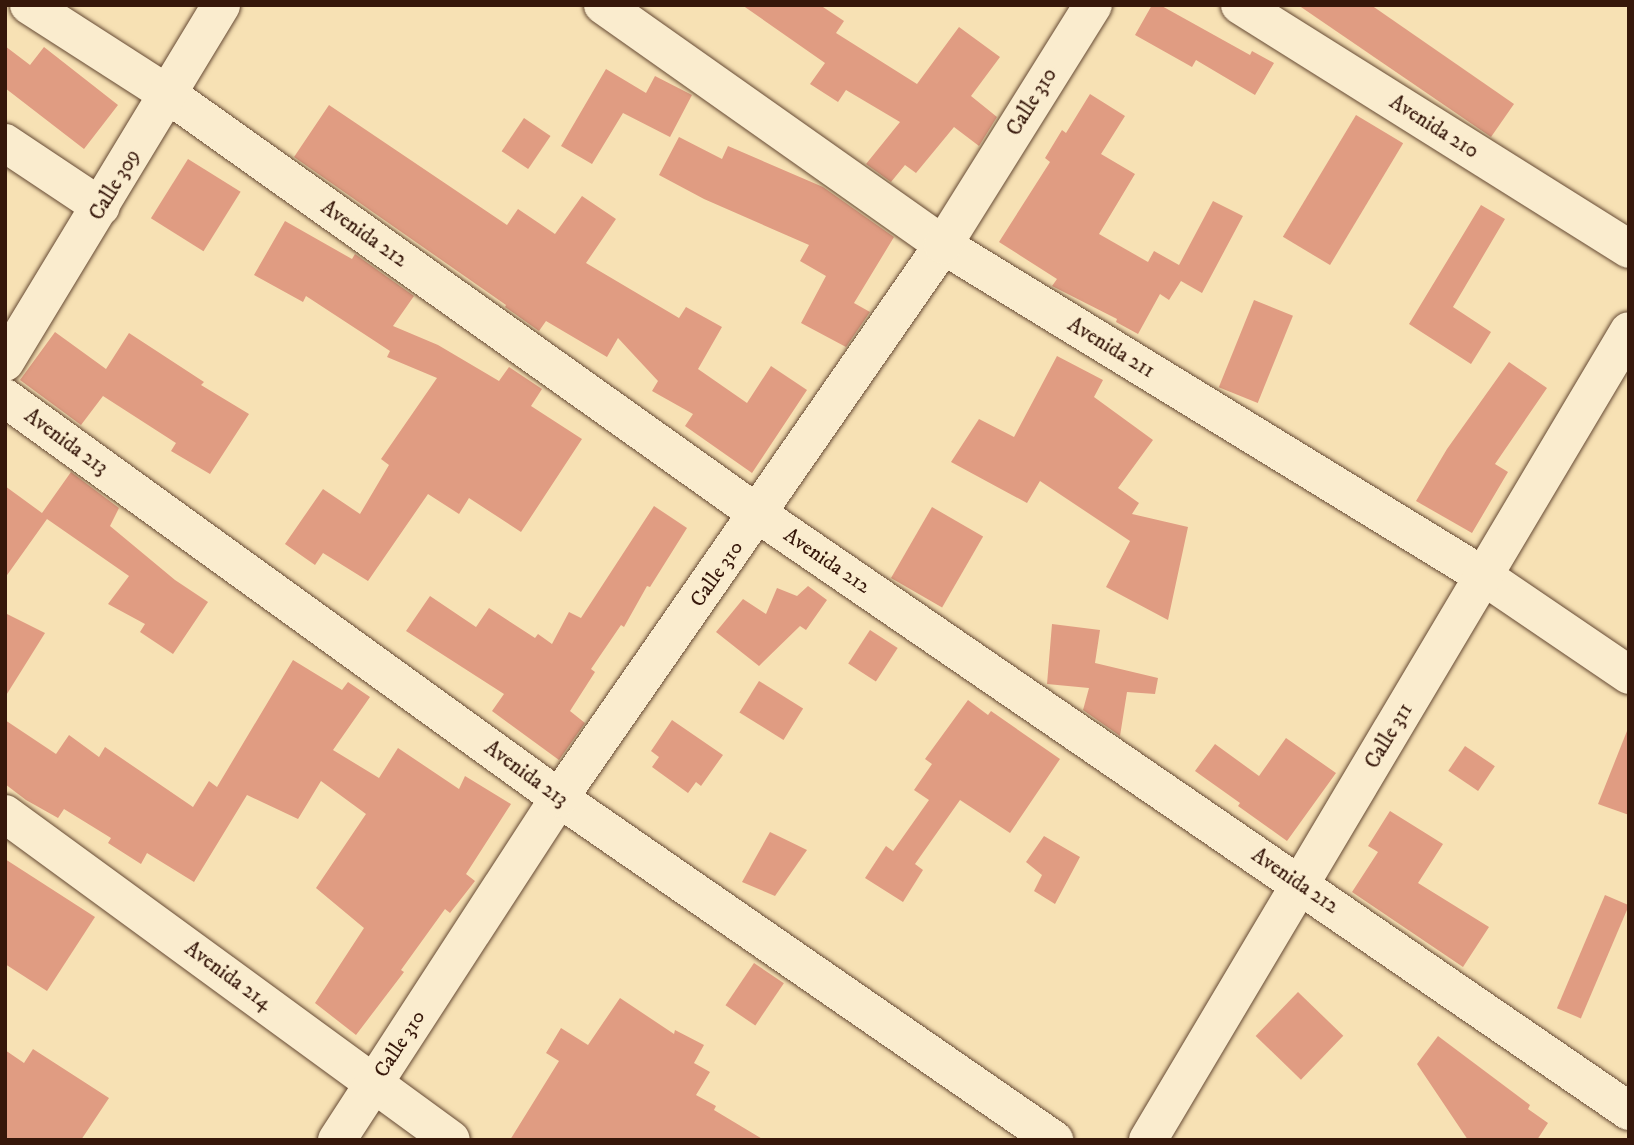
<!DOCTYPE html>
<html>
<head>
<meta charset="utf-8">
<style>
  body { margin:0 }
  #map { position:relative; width:1634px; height:1145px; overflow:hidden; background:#f7e1b4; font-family:"IM FELL DW Pica",serif }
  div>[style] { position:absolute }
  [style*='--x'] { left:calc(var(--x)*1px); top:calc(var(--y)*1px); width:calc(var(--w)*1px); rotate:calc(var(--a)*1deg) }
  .building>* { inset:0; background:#e09c82; transform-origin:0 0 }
  .roads { filter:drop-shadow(0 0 2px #664a34) drop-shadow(0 0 2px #664a34) }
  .minor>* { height:38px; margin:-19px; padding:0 19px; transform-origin:19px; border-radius:19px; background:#faecce }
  span { translate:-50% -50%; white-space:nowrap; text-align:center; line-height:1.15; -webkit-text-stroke:6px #faecce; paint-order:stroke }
  .street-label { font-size:21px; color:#36170a }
  .frame { position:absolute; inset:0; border:7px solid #36170a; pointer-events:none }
</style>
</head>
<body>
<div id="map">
  <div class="building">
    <div style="clip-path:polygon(742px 5px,820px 5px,844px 21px,836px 33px,917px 84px,959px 27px,1000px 57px,971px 96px,997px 117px,979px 146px,954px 127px,916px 173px,905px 165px,891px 182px,866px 164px,900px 122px,846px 90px,838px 102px,810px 84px,825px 63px)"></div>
    <div style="clip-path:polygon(1152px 5px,1160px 5px,1250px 55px,1252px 51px,1274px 63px,1255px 95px,1196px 60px,1192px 67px,1135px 35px)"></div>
    <div style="clip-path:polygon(1298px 5px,1371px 5px,1514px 104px,1491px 137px)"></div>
    <div style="clip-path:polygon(5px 46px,30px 65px,44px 47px,118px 105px,84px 149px,5px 88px)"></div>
    <div style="clip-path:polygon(606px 69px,646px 93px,655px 76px,692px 95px,670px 137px,623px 113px,592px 164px,561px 146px)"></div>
    <div style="clip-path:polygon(1090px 94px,1125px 116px,1101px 154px,1135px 174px,1099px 234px,1148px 262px,1154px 251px,1179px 265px,1213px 201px,1243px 216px,1202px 293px,1181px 281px,1169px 300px,1160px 294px,1138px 334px,1116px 322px,1117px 319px,1052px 286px,1057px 279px,999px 242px,1050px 162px,1045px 158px,1062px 130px,1066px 133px)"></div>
    <div style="clip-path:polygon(329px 105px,507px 225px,518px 209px,555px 234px,582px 196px,616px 219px,586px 263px,679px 318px,686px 307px,722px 327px,698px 369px,747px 403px,771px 366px,807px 390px,752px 473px,685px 426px,693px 414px,652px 391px,658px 381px,618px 338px,607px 357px,546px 321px,539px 331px,505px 307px,506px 305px,294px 157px)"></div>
    <div style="left:1356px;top:115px;width:55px;height:142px;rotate:31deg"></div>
    <div style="left:524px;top:118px;width:32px;height:40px;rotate:34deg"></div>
    <div style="clip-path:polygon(679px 137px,722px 159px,728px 146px,823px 187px,894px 237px,854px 303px,870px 312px,846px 347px,801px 323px,826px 276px,800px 261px,809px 245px,704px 199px,659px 175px)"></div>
    <div style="left:188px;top:159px;width:62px;height:70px;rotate:32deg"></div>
    <div style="clip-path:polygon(1481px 205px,1505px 219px,1453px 307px,1491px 332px,1471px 364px,1409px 324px)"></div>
    <div style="clip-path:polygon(285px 221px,352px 259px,355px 254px,414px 296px,393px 326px,438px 345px,499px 381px,509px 367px,542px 389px,531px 406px,582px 439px,521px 532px,469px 498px,459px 514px,428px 494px,368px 581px,323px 553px,315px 565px,285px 544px,323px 489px,360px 514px,389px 465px,381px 459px,437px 378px,387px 357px,390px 351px,306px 296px,303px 302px,254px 275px)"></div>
    <div style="left:1254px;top:300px;width:42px;height:94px;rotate:22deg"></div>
    <div style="clip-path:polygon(55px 332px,106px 369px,129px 333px,204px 382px,201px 385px,249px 414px,210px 474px,171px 451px,176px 443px,103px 396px,81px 425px,20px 380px)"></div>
    <div style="clip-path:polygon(1057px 356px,1103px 380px,1094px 397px,1153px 440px,1118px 488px,1139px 503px,1132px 514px,1188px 527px,1168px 620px,1106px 587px,1130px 541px,1040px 481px,1027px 503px,951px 462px,979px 419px,1014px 437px)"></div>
    <div style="clip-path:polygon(1509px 362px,1547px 388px,1495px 464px,1508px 472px,1472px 533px,1416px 501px,1447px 449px)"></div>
    <div style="clip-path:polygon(71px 472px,119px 508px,110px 526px,175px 580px,208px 602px,173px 654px,140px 632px,145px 624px,108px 604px,129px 576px,47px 519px,5px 578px,5px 486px,42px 513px)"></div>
    <div style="clip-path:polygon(654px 506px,687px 528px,650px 587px,647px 586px,624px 627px,621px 625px,591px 669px,595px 672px,570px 711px,585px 723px,559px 760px,492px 711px,504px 694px,406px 631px,430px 596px,476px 627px,489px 608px,535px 638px,538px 634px,552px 644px,569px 612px,581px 618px)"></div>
    <div style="left:932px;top:507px;width:59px;height:82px;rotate:30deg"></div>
    <div style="clip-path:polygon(808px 586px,827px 600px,806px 630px,800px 626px,759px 666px,716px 632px,743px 599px,766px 614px,777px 588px,797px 596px)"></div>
    <div style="clip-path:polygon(5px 613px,45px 633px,5px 697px)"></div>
    <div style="clip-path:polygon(1052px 624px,1100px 630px,1095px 663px,1158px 678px,1155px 694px,1127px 692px,1120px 736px,1083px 710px,1089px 688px,1047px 684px)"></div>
    <div style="left:870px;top:630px;width:33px;height:40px;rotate:33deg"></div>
    <div style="clip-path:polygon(293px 660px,342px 690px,348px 682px,370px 697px,333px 750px,379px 778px,398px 748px,459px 789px,465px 776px,511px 804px,466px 874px,475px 881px,450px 913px,445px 909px,401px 970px,404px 972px,356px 1035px,315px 1003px,364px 928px,316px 888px,366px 814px,321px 781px,298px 819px,247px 795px,194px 882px,147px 853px,141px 864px,108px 843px,111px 838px,64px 809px,58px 818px,26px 800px,5px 784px,5px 720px,56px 754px,69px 735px,99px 757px,105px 747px,193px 807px,209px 781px,217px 787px)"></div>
    <div style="left:759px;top:681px;width:52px;height:37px;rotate:32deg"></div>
    <div style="clip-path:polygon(968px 700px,988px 715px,991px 711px,1060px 759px,1010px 833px,960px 800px,915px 864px,923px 870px,903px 902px,865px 878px,886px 846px,893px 851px,929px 800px,914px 790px,932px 764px,925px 759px)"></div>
    <div style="clip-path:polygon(672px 720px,723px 755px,701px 786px,696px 782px,688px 793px,652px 767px,659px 757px,651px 751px)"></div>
    <div style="clip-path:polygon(1627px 731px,1629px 731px,1629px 815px,1598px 804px)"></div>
    <div style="clip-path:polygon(1286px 738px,1336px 773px,1287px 841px,1238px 806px,1240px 803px,1195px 771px,1215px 744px,1259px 776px)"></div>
    <div style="left:1465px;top:746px;width:36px;height:30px;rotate:34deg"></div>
    <div style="clip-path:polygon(1390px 811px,1443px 844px,1418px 883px,1489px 927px,1463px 967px,1352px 892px,1378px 852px,1368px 846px)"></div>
    <div style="clip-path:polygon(770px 832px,807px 850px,775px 896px,742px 882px)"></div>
    <div style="clip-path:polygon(1044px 836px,1080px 857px,1055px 904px,1034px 891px,1042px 875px,1026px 862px)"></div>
    <div style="clip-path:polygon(5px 859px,95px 917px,47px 991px,5px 964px)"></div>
    <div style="left:1605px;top:895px;width:26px;height:123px;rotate:23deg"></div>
    <div style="left:754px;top:963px;width:36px;height:51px;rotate:34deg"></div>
    <div style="left:1298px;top:992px;width:63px;height:61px;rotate:44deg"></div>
    <div style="clip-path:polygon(620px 998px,674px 1034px,675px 1030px,704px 1045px,694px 1063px,710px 1072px,696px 1095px,716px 1106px,714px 1110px,764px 1140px,510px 1140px,559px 1061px,546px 1053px,561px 1028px,588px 1045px)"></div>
    <div style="clip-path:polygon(1438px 1036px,1530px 1105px,1528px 1109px,1548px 1123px,1537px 1140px,1468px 1140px,1417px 1064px)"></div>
    <div style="clip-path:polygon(33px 1049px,109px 1098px,81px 1140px,5px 1140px,5px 1050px,24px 1063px)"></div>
  </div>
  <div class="roads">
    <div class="minor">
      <div style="--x:29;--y:5;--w:166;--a:32.7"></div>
      <div style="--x:169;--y:95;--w:723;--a:35.43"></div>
      <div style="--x:758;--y:514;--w:1056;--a:34.43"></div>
      <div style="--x:603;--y:5;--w:416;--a:35.2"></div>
      <div style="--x:943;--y:245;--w:636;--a:31.49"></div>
      <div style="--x:1485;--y:577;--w:174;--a:34.2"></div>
      <div style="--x:1240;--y:5;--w:459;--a:32.1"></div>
      <div style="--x:5;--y:143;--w:115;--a:33.7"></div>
      <div style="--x:5;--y:362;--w:417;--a:-58.8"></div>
      <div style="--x:5;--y:398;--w:683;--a:35.83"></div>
      <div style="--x:559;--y:798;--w:602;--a:34.64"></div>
      <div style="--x:5;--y:814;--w:552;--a:36.16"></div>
      <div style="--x:337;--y:1140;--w:408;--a:-57"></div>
      <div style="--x:559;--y:798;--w:673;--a:-55.22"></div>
      <div style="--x:943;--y:245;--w:283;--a:-58"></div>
      <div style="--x:1148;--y:1140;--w:941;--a:-59.27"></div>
    </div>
  </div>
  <div class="street-label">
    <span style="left:1032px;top:102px;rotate:-58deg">Calle 310</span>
    <span style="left:1434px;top:127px;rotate:32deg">Avenida 210</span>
    <span style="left:115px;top:185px;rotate:-59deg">Calle 309</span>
    <span style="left:364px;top:234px;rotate:35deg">Avenida 212</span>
    <span style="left:1111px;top:348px;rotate:31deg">Avenida 211</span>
    <span style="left:66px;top:442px;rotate:36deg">Avenida 213</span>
    <span style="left:827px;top:561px;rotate:34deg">Avenida 212</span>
    <span style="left:717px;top:574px;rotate:-55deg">Calle 310</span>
    <span style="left:1389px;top:736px;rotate:-59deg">Calle 311</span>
    <span style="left:526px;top:774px;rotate:36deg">Avenida 213</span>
    <span style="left:1295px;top:881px;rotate:34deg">Avenida 212</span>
    <span style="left:228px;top:976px;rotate:36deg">Avenida 214</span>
    <span style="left:400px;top:1044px;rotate:-57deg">Calle 310</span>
  </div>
  <div class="frame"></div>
</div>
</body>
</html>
